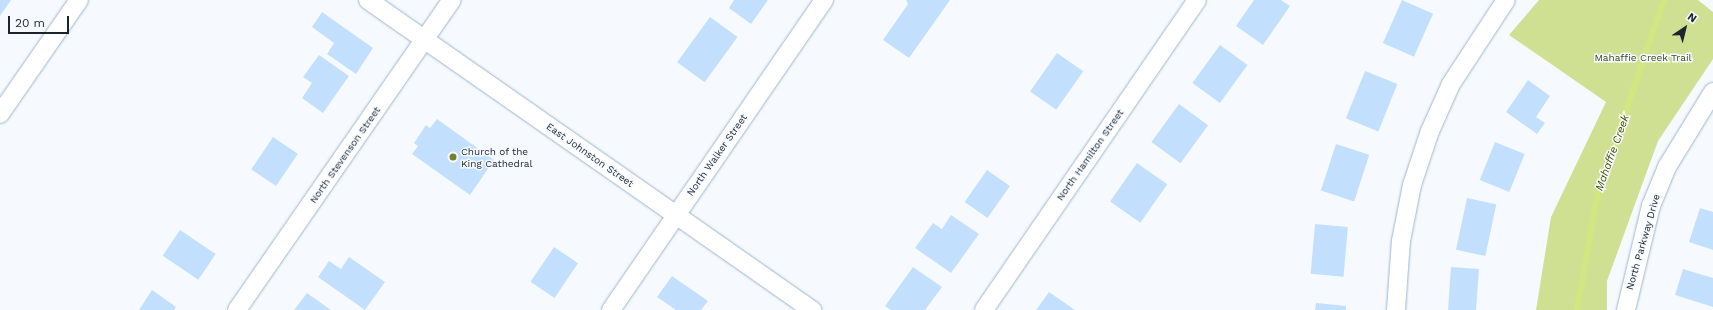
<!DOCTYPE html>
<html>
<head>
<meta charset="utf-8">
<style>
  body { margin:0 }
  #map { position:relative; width:1713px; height:310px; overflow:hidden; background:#f6faff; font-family:"Work Sans",sans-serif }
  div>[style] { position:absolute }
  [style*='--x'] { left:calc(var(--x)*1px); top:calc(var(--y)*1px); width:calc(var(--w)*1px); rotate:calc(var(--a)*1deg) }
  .green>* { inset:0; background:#cfe092 }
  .stream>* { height:6px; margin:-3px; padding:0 3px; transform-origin:3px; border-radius:3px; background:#d3e780 }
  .building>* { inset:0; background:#c2e0fd; transform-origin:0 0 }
  .roads { filter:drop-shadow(0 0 1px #9fb5cc) drop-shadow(0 0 1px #9fb5cc) }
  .street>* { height:18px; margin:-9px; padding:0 9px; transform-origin:9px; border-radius:9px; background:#fff }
  .dots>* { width:11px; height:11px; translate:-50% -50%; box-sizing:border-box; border:2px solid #f6faff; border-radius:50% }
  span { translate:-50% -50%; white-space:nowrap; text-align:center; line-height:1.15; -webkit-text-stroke:3px #f6faff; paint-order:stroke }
  .park-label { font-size:10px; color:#424a20 }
  .poi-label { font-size:10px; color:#1c242d }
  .left { translate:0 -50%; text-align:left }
  .street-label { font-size:10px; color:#1c242d }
  .water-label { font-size:11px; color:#475200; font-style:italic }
  .north { position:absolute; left:1665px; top:8px; width:40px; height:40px; -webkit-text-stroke:3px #f6faff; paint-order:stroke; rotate:35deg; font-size:11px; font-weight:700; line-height:16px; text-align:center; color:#1c242d }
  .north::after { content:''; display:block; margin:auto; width:14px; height:18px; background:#1c242d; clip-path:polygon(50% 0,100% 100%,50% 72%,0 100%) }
  .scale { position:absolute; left:8px; top:16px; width:61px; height:18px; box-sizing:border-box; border:2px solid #1c242d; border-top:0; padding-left:5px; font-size:12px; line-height:14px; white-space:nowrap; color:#1c242d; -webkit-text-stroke:3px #f6faff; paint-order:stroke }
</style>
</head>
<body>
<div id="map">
  <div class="green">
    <div style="clip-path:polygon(1539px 0,1698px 0,1713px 12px,1713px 59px,1658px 141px,1607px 281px,1607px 310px,1536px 310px,1551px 217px,1606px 102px,1509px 35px)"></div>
  </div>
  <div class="stream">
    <div style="--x:1577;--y:310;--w:121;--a:-80"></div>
    <div style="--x:1598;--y:191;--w:202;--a:-70.9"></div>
  </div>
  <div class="building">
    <div style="clip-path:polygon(0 0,11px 0,0 16px)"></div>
    <div style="clip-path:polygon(734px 0,768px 0,751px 24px,729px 8px)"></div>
    <div style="clip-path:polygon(906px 0,950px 0,909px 58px,883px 40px,908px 4px)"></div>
    <div style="clip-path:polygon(1254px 0,1281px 0,1290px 6px,1263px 45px,1236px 26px)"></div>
    <div style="left:1402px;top:0;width:34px;height:47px;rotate:24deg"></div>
    <div style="clip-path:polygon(322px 12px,373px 48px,356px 74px,327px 54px,334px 43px,312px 27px)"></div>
    <div style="left:710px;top:17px;width:34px;height:56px;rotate:36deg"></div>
    <div style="left:1220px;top:45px;width:34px;height:47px;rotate:36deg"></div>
    <div style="left:1057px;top:53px;width:32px;height:47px;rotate:35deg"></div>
    <div style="clip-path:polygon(319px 55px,349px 76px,323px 113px,302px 98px,312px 83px,303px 77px)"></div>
    <div style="left:1365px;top:71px;width:35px;height:51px;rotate:22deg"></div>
    <div style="clip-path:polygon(1528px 80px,1550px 96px,1536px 117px,1545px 123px,1537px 134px,1506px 112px)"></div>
    <div style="left:1179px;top:104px;width:36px;height:47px;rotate:36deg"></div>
    <div style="clip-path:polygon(437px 119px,494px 160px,470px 195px,412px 154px,418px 146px,414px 143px,426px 125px,430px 128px)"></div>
    <div style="left:273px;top:137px;width:30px;height:39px;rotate:34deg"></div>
    <div style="left:1495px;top:142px;width:32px;height:41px;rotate:22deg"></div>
    <div style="left:1336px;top:144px;width:35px;height:49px;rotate:18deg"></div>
    <div style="left:1137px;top:163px;width:37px;height:47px;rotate:35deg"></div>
    <div style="left:987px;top:170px;width:28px;height:39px;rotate:35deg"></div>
    <div style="left:1467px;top:198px;width:30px;height:53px;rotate:12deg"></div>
    <div style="clip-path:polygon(1700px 208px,1713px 212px,1713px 250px,1689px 242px)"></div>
    <div style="clip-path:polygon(951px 215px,979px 234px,951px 273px,915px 248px,933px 223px,942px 229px)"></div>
    <div style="left:1315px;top:224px;width:33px;height:50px;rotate:5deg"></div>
    <div style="left:180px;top:230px;width:43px;height:31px;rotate:34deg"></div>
    <div style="left:554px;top:247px;width:29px;height:42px;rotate:34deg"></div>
    <div style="clip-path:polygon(349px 257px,385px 282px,365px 310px,318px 277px,329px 261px,341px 269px)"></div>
    <div style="clip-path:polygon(913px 267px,942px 287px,925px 310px,891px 310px,885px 306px)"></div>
    <div style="left:1451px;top:267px;width:28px;height:43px;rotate:4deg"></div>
    <div style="clip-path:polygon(1683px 269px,1713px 278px,1713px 307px,1675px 295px)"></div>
    <div style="clip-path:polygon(672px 276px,708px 301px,701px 310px,676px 310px,657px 297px)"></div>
    <div style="clip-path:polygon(152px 290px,176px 307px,174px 310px,139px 310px)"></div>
    <div style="clip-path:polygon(1049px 292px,1075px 310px,1036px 310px)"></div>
    <div style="clip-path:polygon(307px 293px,331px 310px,294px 310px)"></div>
    <div style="clip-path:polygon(1316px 303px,1346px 306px,1346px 310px,1315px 310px)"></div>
  </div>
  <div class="roads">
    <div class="street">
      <div style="--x:368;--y:0;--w:542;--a:34.92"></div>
      <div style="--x:0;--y:114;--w:139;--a:-55.3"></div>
      <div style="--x:237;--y:310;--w:377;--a:-55.3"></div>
      <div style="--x:611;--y:310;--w:376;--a:-55.5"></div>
      <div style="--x:984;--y:310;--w:376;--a:-55.5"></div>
      <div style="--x:1396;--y:310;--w:69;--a:-85.9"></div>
      <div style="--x:1401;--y:241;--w:57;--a:-78.9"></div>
      <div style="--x:1412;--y:185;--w:57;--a:-71.6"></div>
      <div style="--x:1430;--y:131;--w:51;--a:-65.9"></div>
      <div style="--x:1451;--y:84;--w:100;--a:-56.8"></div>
      <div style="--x:1626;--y:310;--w:107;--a:-76.5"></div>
      <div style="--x:1651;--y:206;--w:42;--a:-67.7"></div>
      <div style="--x:1667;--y:167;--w:88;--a:-58.5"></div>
    </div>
  </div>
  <div class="dots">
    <div style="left:453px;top:157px;background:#73812f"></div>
  </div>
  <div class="park-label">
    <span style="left:1643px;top:58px">Mahaffie Creek Trail</span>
  </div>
  <div class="poi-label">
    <span class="left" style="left:461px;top:157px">Church of the<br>King Cathedral</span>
  </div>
  <div class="street-label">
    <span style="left:345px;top:155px;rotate:-55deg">North Stevenson Street</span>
    <span style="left:590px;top:155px;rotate:35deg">East Johnston Street</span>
    <span style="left:717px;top:155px;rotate:-55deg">North Walker Street</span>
    <span style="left:1090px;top:155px;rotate:-55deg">North Hamilton Street</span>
    <span style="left:1643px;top:242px;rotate:-74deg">North Parkway Drive</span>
  </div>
  <div class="water-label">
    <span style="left:1613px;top:153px;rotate:-70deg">Mahaffie Creek</span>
  </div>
  <div class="north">N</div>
  <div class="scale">20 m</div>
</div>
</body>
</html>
